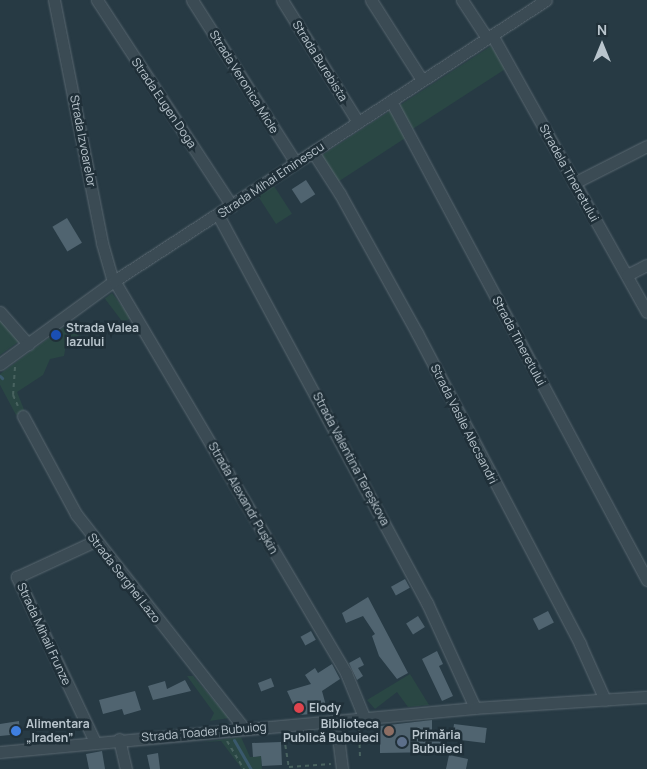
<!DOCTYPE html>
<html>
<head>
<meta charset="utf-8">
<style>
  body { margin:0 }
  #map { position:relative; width:647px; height:769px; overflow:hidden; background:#273a44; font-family:Manrope,sans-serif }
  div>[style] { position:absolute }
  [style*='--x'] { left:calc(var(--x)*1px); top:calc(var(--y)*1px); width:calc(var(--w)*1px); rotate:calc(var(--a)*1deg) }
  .green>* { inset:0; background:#2a4744; transform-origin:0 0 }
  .stream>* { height:3px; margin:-1.5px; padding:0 1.5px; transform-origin:1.5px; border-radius:1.5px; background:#3a596c }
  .building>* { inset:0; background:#506470; transform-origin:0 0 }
  .path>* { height:2px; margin-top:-1px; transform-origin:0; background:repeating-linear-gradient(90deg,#496360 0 4px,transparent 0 8px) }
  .roads { filter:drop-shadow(0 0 1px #5a6871) drop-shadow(0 0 1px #5a6871) }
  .minor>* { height:11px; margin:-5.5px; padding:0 5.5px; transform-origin:5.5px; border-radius:5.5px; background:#3b4b54 }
  .dots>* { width:14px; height:14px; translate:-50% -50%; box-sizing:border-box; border:2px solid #203039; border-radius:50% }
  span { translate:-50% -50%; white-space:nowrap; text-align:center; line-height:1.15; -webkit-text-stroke:5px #203039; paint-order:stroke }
  .street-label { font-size:12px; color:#b9c5cd }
  .poi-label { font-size:12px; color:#b9c5cd; font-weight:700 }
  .left { translate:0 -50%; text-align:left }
  .right { translate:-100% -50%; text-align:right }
  .north { position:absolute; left:577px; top:20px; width:50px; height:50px; -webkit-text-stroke:4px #203039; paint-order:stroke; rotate:0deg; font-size:14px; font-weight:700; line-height:20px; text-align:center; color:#b9c5cd }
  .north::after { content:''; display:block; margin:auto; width:18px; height:22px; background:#b9c5cd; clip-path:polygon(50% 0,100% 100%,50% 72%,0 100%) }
</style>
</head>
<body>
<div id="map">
  <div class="green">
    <div style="left:491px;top:46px;width:27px;height:111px;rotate:57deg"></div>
    <div style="left:390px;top:111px;width:31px;height:82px;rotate:57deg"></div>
    <div style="left:274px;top:186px;width:33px;height:19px;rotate:57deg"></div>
    <div style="left:112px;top:293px;width:31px;height:9px;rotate:53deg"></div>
    <div style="clip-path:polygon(0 318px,21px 340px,0 355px)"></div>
    <div style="clip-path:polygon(72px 321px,81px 334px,66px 344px,64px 356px,50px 359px,43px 375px,17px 392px,25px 412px,16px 415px,0 385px,0 374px)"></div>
    <div style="clip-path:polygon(410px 674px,429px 705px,408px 707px,397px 692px,375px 709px,367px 700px)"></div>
    <div style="clip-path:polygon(187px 676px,193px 676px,229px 718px,210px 721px,214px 713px)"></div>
    <div style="clip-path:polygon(241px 737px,250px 757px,261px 756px,262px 769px,242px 769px,221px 741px,203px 742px)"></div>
  </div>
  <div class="stream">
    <div style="--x:0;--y:376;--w:3;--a:45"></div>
    <div style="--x:234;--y:740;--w:34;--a:60"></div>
  </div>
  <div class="building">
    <div style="left:306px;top:180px;width:17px;height:17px;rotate:57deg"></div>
    <div style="left:67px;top:218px;width:29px;height:17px;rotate:59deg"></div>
    <div style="left:405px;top:579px;width:10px;height:16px;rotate:61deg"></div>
    <div style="clip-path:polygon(368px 597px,408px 673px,397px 679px,379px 656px,372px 636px,375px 634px,363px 616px,346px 623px,342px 613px)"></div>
    <div style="left:548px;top:611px;width:13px;height:17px;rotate:63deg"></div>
    <div style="left:418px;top:616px;width:13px;height:14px;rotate:58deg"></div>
    <div style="left:311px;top:631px;width:10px;height:12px;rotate:61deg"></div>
    <div style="clip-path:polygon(437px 651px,443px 664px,439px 666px,453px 696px,442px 701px,422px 659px)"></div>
    <div style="clip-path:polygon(360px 657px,364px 665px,358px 668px,363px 676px,357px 680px,349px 663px)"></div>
    <div style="clip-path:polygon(332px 664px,340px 679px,322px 691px,328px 713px,298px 715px,287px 691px,311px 684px,305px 675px,315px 668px,318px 673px)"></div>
    <div style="left:271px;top:678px;width:9px;height:14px;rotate:69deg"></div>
    <div style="clip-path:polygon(185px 680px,191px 691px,153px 700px,148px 686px,165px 681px,167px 689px)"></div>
    <div style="clip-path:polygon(135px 691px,141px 710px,124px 715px,122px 709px,103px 714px,99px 700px)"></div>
    <div style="clip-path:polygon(432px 720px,432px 734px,442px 735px,440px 752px,380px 753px,380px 726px)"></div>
    <div style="clip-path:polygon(19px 721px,20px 734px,0 736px,0 724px)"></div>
    <div style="left:454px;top:724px;width:33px;height:15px;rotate:7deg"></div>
    <div style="clip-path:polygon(281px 742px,282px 765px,262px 766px,261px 756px,253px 757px,252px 743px)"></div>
    <div style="clip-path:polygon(102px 751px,105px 769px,89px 769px,86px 754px)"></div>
    <div style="clip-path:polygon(158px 753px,160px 769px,150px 769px,147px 755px)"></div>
    <div style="clip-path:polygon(449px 755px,468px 759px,466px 769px,446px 769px)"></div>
  </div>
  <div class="path">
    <div style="--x:15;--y:367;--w:28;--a:94"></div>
    <div style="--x:13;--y:395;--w:12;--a:66"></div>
    <div style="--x:359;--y:728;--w:29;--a:88"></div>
    <div style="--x:284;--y:737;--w:30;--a:81"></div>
    <div style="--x:289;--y:767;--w:42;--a:-4.1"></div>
    <div style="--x:227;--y:741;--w:33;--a:59"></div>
  </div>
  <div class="roads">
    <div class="minor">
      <div style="--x:54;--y:0;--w:248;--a:78.8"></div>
      <div style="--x:102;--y:243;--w:35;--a:74"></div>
      <div style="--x:112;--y:277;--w:460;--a:59.4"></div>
      <div style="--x:346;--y:673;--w:48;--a:67.8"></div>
      <div style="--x:97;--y:0;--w:246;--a:56.8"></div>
      <div style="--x:192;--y:0;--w:193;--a:57.5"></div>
      <div style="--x:282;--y:0;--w:144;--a:58.1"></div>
      <div style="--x:371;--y:0;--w:95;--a:57.5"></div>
      <div style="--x:462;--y:0;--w:45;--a:56.7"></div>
      <div style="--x:492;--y:35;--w:317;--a:60.8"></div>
      <div style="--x:391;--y:101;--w:543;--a:61.88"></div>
      <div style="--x:313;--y:152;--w:50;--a:57.3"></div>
      <div style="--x:340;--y:194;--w:159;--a:61"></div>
      <div style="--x:417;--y:333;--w:351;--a:62.3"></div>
      <div style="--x:580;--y:644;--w:61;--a:65.9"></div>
      <div style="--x:574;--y:183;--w:82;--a:-26.9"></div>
      <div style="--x:218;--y:215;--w:441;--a:61.7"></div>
      <div style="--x:427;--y:603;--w:115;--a:65.4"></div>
      <div style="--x:627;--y:275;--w:22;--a:-27"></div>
      <div style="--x:0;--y:312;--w:43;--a:48.8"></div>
      <div style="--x:0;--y:364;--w:141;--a:-36.1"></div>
      <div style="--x:114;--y:281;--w:515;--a:-33.04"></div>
      <div style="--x:23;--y:416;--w:111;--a:61.6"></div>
      <div style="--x:76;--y:514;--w:272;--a:51.9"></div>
      <div style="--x:336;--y:720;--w:49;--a:83"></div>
      <div style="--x:119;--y:739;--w:31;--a:77"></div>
      <div style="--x:95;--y:742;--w:183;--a:-115.3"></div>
      <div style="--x:17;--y:577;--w:86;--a:-24.8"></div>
      <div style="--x:0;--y:752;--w:477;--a:-5.3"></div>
      <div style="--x:475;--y:708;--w:172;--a:-3.7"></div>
    </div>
  </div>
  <div class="dots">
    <div style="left:56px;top:335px;background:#1a4fb4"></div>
    <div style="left:299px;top:708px;background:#e0444e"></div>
    <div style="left:16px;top:731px;background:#3f7fe0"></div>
    <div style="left:389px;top:731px;background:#8d6e63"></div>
    <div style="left:402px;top:742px;background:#5c6f8a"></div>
  </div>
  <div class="street-label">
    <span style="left:320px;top:61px;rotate:58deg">Strada Burebista</span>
    <span style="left:244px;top:82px;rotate:58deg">Strada Veronica Micle</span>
    <span style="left:164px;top:103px;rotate:56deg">Strada Eugen Doga</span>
    <span style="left:83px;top:141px;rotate:79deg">Strada Izvoarelor</span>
    <span style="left:569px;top:173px;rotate:61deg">Stradela Tineretului</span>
    <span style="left:271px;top:180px;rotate:-34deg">Strada Mihai Eminescu</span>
    <span style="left:519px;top:341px;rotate:62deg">Strada Tineretului</span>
    <span style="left:464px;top:424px;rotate:63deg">Strada Vasile Alecsandri</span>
    <span style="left:351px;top:459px;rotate:62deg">Strada Valentina Tereșkova</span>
    <span style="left:243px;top:498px;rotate:60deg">Strada Alexandr Pușkin</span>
    <span style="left:124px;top:578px;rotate:52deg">Strada Serghei Lazo</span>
    <span style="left:44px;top:634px;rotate:65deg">Strada Mihail Frunze</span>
    <span style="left:204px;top:732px;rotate:-5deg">Strada Toader Bubuiog</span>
  </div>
  <div class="poi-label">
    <span class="left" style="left:66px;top:335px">Strada Valea<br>Iazului</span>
    <span class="left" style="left:309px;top:708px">Elody</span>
    <span class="left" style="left:26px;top:731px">Alimentara<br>„Iraden”</span>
    <span class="right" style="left:379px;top:731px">Biblioteca<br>Publică Bubuieci</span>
    <span class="left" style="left:412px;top:742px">Primăria<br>Bubuieci</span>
  </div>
  <div class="north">N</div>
</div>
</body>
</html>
